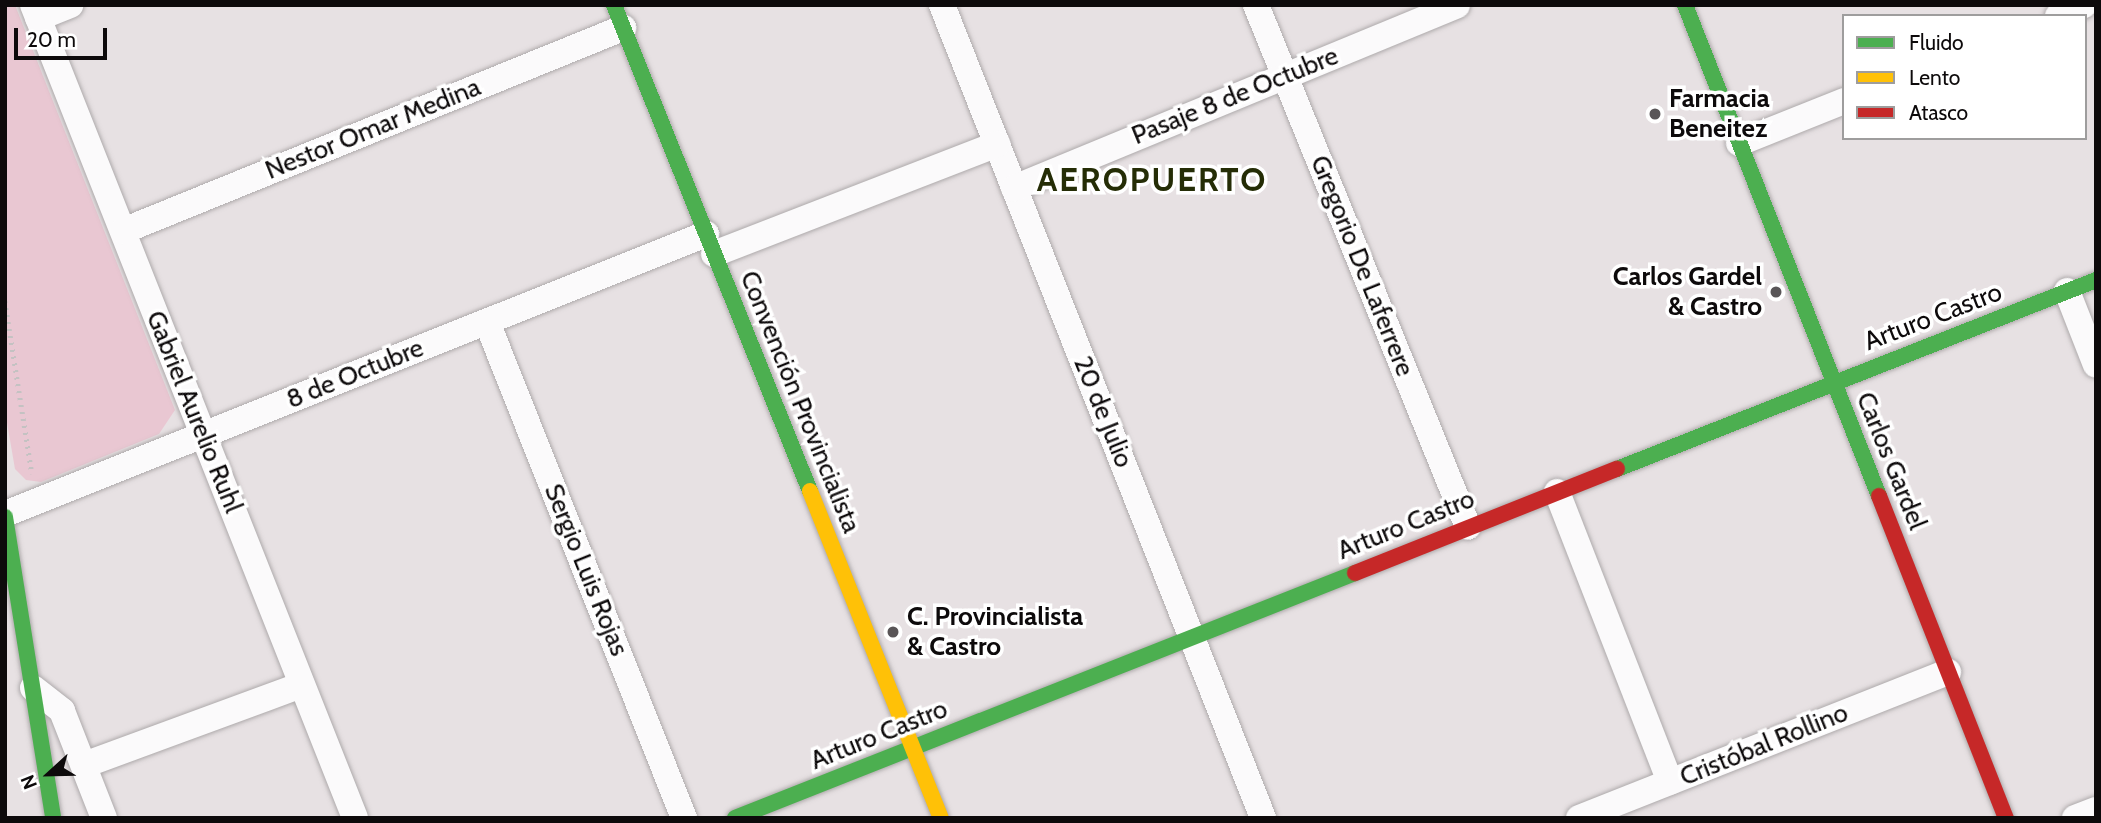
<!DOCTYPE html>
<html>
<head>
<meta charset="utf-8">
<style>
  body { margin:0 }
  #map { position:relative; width:2101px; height:823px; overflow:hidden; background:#e7e1e3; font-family:Cabin,sans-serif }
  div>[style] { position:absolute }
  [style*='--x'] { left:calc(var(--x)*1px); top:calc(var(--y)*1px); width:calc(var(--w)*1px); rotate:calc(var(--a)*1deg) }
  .green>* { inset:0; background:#e9c7d2 }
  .path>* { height:4.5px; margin-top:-2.25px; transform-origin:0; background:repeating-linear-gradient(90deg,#c4c2c2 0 2px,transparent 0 7px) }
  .roads { filter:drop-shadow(0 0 2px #aeaaab) drop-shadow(0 0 2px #aeaaab) }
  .street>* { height:26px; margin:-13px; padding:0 13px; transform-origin:13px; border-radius:13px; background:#fbfafb }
  .fast>* { height:16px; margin:-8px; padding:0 8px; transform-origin:8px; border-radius:8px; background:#4caf50 }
  .slow>* { height:16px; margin:-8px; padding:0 8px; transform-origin:8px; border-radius:8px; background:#ffc107 }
  .jam>* { height:16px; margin:-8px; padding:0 8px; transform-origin:8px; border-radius:8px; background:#c62828 }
  .dots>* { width:19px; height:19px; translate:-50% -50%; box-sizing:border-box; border:4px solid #fff; border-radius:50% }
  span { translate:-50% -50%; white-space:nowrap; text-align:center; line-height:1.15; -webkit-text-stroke:7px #fff; paint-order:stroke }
  .street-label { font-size:26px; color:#0d0a0b }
  .poi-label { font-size:26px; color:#0d0a0b; font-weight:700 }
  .left { translate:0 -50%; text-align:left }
  .right { translate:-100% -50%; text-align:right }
  .district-label { font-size:33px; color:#252d06; font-weight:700; letter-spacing:2px }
  .frame { position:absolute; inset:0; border:7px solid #0d0a0b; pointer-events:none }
  .legend { position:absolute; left:1842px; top:14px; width:245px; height:126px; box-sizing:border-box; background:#fff; border:2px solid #9e9d9d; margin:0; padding:9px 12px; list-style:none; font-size:21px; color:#0d0a0b }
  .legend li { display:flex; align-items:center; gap:14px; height:35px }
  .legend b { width:35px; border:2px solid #9e9d9d }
  .north { position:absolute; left:14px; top:739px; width:70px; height:70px; -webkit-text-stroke:5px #fff; paint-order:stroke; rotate:248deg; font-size:19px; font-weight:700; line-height:28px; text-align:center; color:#0d0a0b }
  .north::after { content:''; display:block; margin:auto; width:24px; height:32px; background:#0d0a0b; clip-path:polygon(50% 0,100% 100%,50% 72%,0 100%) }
  .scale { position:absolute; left:14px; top:28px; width:93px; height:32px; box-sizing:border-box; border:4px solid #0d0a0b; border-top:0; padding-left:9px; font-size:21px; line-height:24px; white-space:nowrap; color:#0d0a0b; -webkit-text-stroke:5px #fff; paint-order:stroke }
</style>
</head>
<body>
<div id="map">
  <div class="green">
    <div style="clip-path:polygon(5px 5px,15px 5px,175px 410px,159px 434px,41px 482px,26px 480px,15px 469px,5px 411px)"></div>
  </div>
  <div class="path">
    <div style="--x:5;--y:301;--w:175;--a:81.1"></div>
  </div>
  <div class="roads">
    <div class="street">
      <div style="--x:33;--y:5;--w:874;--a:68.39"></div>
      <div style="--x:942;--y:5;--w:874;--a:68.45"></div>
      <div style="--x:1256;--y:5;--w:563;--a:67.9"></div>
      <div style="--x:2058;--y:16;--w:28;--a:-23"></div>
      <div style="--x:38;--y:18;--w:35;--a:-22"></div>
      <div style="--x:1739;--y:143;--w:113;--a:-21.8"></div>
      <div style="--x:1014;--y:188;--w:479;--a:-22.4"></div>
      <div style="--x:123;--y:231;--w:540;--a:-22.1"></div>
      <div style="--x:714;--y:254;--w:304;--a:-21.2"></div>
      <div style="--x:2067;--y:291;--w:79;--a:68.6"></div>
      <div style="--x:487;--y:322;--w:534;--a:68.34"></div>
      <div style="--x:1557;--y:492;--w:311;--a:68.7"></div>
      <div style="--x:5;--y:514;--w:755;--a:-21.77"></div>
      <div style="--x:33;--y:688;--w:37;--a:38"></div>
      <div style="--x:62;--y:711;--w:115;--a:68.6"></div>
      <div style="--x:84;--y:765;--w:232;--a:-20.2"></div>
      <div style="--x:1579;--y:818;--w:397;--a:-21.6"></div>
      <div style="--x:2075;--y:818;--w:22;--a:-21"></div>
    </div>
    <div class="fast">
      <div style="--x:614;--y:5;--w:524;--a:68.04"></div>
      <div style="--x:1685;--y:5;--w:528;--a:68.44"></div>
      <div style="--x:1617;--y:469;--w:515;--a:-21.53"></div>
      <div style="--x:5;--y:517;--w:305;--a:80.9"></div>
      <div style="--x:735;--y:818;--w:667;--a:-21.56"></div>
    </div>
    <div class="slow">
      <div style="--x:810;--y:491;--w:352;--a:68.2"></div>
    </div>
    <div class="jam">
      <div style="--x:1879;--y:496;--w:346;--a:68.5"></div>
      <div style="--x:1355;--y:573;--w:282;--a:-21.7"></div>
    </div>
  </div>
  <div class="dots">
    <div style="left:1655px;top:114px;background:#595557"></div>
    <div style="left:1776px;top:292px;background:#595557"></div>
    <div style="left:893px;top:632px;background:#595557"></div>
  </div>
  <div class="street-label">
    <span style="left:1235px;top:96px;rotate:-22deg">Pasaje 8 de Octubre</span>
    <span style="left:373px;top:129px;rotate:-22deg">Nestor Omar Medina</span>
    <span style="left:1362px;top:266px;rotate:68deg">Gregorio De Laferrere</span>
    <span style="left:1933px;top:317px;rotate:-21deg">Arturo Castro</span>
    <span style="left:355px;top:374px;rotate:-22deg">8 de Octubre</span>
    <span style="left:800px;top:402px;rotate:68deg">Convención Provincialista</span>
    <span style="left:194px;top:412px;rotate:68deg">Gabriel Aurelio Ruhl</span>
    <span style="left:1103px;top:412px;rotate:68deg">20 de Julio</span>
    <span style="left:1891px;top:461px;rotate:68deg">Carlos Gardel</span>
    <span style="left:1406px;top:525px;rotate:-22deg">Arturo Castro</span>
    <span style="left:586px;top:570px;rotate:68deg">Sergio Luis Rojas</span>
    <span style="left:879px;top:735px;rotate:-22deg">Arturo Castro</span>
    <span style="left:1764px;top:745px;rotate:-22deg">Cristóbal Rollino</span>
  </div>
  <div class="poi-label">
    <span class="left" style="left:1669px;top:114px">Farmacia<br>Beneitez</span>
    <span class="right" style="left:1762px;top:292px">Carlos Gardel<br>&amp; Castro</span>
    <span class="left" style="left:907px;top:632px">C. Provincialista<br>&amp; Castro</span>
  </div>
  <div class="district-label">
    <span style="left:1152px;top:180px">AEROPUERTO</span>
  </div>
  <div class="frame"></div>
  <ul class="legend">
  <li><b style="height:9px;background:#4caf50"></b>Fluido</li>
  <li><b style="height:9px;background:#ffc107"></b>Lento</li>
  <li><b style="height:9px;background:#c62828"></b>Atasco</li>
  </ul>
  <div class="north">N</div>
  <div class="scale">20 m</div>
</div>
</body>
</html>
